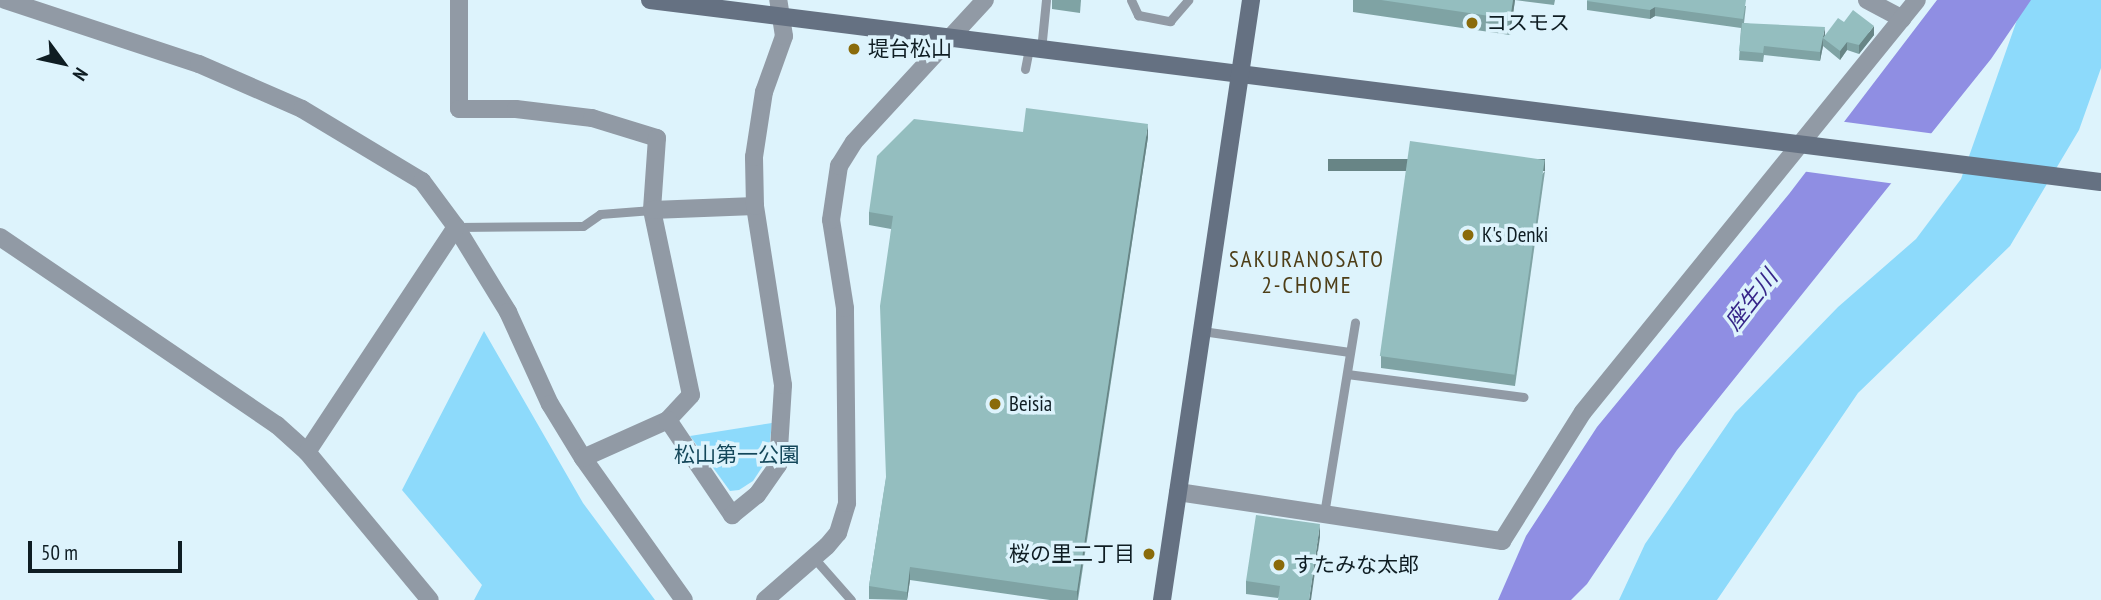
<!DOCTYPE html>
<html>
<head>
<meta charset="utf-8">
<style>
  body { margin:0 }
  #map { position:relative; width:2101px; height:600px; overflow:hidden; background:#ddf3fc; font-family:"PT Sans Narrow","Noto Sans JP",sans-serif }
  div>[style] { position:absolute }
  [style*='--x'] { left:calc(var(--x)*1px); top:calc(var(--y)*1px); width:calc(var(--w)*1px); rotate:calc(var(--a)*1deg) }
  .green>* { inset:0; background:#8ddafb }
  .water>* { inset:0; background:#8f8ee3 }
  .pier>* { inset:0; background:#ddf3fc }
  .lane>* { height:9px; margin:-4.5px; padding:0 4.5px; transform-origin:4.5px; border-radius:4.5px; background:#919aa5 }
  .street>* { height:18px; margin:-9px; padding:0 9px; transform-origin:9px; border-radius:9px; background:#919aa5 }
  .secondary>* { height:18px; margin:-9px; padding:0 9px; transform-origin:9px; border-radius:9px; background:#657182 }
  .wall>* { inset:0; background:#7fa3a4 }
  .shaded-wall>* { inset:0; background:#688586; transform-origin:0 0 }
  .building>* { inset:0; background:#94bebf; transform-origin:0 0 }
  .dots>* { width:19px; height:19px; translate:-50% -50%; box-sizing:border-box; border:4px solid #ddf3fc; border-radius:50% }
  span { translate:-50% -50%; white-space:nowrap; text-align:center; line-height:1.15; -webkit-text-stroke:7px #ddf3fc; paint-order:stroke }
  .poi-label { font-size:21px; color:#0f1d23 }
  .left { translate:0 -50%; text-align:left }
  .right { translate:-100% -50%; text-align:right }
  .park-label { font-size:21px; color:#14475a }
  .neighbourhood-label { font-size:23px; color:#4e3e17; letter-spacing:2px }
  .water-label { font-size:23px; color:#372689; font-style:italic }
  .north { position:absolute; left:28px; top:28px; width:70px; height:70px; -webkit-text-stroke:5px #ddf3fc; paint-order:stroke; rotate:123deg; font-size:19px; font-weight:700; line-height:28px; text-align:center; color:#0f1d23 }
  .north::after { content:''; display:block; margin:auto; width:24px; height:32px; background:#0f1d23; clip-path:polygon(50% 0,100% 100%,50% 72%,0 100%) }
  .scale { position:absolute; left:28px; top:541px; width:154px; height:32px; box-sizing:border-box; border:4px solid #0f1d23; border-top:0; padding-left:9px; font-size:21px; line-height:24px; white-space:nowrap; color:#0f1d23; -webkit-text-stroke:5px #ddf3fc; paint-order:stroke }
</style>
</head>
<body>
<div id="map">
  <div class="green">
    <div style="clip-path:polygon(2024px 0,2101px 0,2101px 68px,2079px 130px,2010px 246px,1858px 393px,1717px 600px,1619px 600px,1645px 544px,1735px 413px,1838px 307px,1916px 239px,1961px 179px)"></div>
    <div style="clip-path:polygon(484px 331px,583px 503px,655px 600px,474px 600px,482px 585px,402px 490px)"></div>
    <div style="clip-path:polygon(772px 423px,768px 458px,753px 481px,739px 490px,730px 491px,690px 436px)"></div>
  </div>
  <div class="water">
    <div style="clip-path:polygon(1937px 0,2031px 0,1991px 59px,1677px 450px,1587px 584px,1571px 600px,1498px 600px,1526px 536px,1597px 427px,1789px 194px)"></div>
  </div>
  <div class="pier">
    <div style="clip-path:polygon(1838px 121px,1936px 134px,1896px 184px,1801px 171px)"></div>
  </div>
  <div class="lane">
    <div style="--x:1131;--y:0;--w:17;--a:65"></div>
    <div style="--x:1138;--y:15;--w:33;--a:11"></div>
    <div style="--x:1170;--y:21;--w:28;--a:-49"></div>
    <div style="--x:1041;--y:50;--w:50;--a:-84.3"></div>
    <div style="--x:1025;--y:69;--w:21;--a:-79"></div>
    <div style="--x:456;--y:227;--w:127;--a:-0.5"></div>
    <div style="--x:583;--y:226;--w:21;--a:-35"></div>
    <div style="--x:600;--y:214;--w:52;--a:-4.4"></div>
    <div style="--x:1202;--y:331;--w:149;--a:8.1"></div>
    <div style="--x:1347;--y:374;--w:178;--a:7.4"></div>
    <div style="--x:1324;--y:514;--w:194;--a:-80.8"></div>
    <div style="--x:814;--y:558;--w:56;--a:48.6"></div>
  </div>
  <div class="street">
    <div style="--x:5;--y:0;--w:204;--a:18.3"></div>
    <div style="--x:199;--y:64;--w:112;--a:23.6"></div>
    <div style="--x:302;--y:109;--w:140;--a:31"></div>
    <div style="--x:422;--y:181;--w:57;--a:53.5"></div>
    <div style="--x:456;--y:227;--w:100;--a:58.5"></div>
    <div style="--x:508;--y:312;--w:101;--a:65.5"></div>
    <div style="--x:550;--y:404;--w:63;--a:58.6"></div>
    <div style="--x:583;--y:458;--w:174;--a:54.6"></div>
    <div style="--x:459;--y:0;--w:109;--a:90"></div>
    <div style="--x:459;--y:109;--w:57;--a:0"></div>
    <div style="--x:516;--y:109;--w:77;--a:6.8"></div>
    <div style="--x:592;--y:118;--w:68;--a:17.1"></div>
    <div style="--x:657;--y:138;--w:72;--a:94"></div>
    <div style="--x:652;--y:210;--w:189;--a:78.1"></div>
    <div style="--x:691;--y:395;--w:34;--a:133"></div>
    <div style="--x:668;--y:420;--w:93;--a:155.9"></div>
    <div style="--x:1867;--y:0;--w:40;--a:28"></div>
    <div style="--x:652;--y:210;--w:103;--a:-2.2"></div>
    <div style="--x:0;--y:237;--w:335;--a:34.2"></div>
    <div style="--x:277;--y:425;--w:40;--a:42"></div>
    <div style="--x:307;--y:452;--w:192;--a:50.3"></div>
    <div style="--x:668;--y:420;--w:115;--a:56"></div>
    <div style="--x:732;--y:515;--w:32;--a:-39"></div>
    <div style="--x:757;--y:495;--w:37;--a:-55"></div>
    <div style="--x:778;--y:465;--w:80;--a:-86.4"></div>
    <div style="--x:783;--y:385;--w:181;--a:-98.9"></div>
    <div style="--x:755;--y:206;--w:49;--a:-91.2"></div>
    <div style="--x:754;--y:157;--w:66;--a:-81.3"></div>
    <div style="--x:764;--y:92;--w:59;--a:-70.3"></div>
    <div style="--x:784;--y:36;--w:36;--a:-99"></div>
    <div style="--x:307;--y:452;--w:270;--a:-56.5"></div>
    <div style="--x:1178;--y:492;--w:328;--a:8.6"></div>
    <div style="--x:1502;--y:541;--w:152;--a:-57.9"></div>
    <div style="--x:1583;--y:412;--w:530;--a:-50.97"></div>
    <div style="--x:765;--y:600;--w:82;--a:-41.1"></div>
    <div style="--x:827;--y:546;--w:17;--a:-50"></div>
    <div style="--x:838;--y:533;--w:31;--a:-73"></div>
    <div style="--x:847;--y:503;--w:195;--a:-90.6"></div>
    <div style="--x:845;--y:308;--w:89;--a:-99"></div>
    <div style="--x:831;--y:220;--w:55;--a:-81.6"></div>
    <div style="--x:839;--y:166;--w:28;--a:-58"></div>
    <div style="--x:854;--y:142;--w:193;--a:-47.3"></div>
  </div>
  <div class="secondary">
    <div style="--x:650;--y:0;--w:1462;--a:7.15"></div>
    <div style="--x:1162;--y:600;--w:607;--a:-81.56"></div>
  </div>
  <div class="wall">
    <div style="clip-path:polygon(1052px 0,1081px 0,1080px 13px,1052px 9px)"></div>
    <div style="clip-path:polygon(1353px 0,1555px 0,1554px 5px,1515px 0,1510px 35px,1353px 12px)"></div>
    <div style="clip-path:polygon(1587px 0,1746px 6px,1744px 23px,1825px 36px,1844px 22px,1874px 35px,1859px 54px,1847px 50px,1840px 60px,1823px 46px,1820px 61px,1764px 55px,1763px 62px,1739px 60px,1741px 28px,1655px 16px,1650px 19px,1587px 10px)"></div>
    <div style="clip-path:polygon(1023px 132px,1148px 137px,1078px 600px,1050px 600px,910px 580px,907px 600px,869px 599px,869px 586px,886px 479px,891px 229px,869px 225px,869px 212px)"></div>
    <div style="clip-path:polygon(1545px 171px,1515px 386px,1381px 368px,1381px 356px)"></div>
    <div style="clip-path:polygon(1320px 537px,1278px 598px,1246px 594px,1246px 581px)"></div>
  </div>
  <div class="shaded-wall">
    <div style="clip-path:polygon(1513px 0,1515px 0,1510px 35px,1510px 19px)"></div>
    <div style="clip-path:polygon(1655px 7px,1655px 16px,1650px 19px,1650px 10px)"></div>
    <div style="clip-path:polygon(1874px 26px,1874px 35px,1859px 54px,1859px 45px)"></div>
    <div style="clip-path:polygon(1825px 27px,1825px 36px,1823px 38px,1823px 46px,1820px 61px,1820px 52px)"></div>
    <div style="clip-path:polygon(1847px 42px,1847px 50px,1840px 60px,1840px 51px)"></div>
    <div style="clip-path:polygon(1148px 124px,1148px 137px,1077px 600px,1077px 591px)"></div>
    <div style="left:1545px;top:159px;width:12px;height:217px;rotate:90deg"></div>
    <div style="clip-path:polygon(1320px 524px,1320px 537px,1311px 600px,1309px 600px)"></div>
    <div style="clip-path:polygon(910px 567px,910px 580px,907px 600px,907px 592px)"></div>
  </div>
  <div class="building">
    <div style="clip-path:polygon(1381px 0,1513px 0,1510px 19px)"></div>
    <div style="clip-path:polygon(1587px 0,1746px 0,1743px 19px,1655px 7px,1650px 10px,1587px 1px)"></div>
    <div style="clip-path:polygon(1853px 10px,1874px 26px,1859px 45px,1847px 42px,1840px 51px,1823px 38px,1838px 18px,1844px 22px)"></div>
    <div style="clip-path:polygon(1742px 23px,1825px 27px,1820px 52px,1764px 46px,1763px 53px,1739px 51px)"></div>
    <div style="clip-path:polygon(1026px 108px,1148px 124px,1077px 591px,910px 567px,907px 592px,869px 586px,886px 477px,880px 306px,893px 216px,869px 212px,877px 156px,914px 119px,1023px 132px)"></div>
    <div style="left:1410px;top:141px;width:136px;height:217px;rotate:8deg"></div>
    <div style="clip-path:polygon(1256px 515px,1320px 524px,1309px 600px,1278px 600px,1280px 586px,1246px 581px)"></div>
  </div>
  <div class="dots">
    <div style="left:1472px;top:23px;background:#8a6b0b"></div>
    <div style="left:854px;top:49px;background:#8a6b0b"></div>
    <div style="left:1468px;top:235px;background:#8a6b0b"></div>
    <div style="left:995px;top:404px;background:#8a6b0b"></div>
    <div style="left:1149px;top:554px;background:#8a6b0b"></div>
    <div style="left:1279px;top:565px;background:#8a6b0b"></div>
  </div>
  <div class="poi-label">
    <span class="left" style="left:1486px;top:23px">コスモス</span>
    <span class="left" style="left:868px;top:49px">堤台松山</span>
    <span class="left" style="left:1482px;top:235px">K's Denki</span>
    <span class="left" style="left:1009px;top:404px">Beisia</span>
    <span class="right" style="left:1135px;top:554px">桜の里二丁目</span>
    <span class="left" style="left:1293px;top:565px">すたみな太郎</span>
  </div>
  <div class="park-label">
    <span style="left:737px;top:455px">松山第一公園</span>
  </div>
  <div class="neighbourhood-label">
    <span style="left:1307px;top:272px">SAKURANOSATO<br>2-CHOME</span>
  </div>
  <div class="water-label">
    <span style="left:1751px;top:300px;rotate:-52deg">座生川</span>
  </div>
  <div class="north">N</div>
  <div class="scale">50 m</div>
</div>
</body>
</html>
